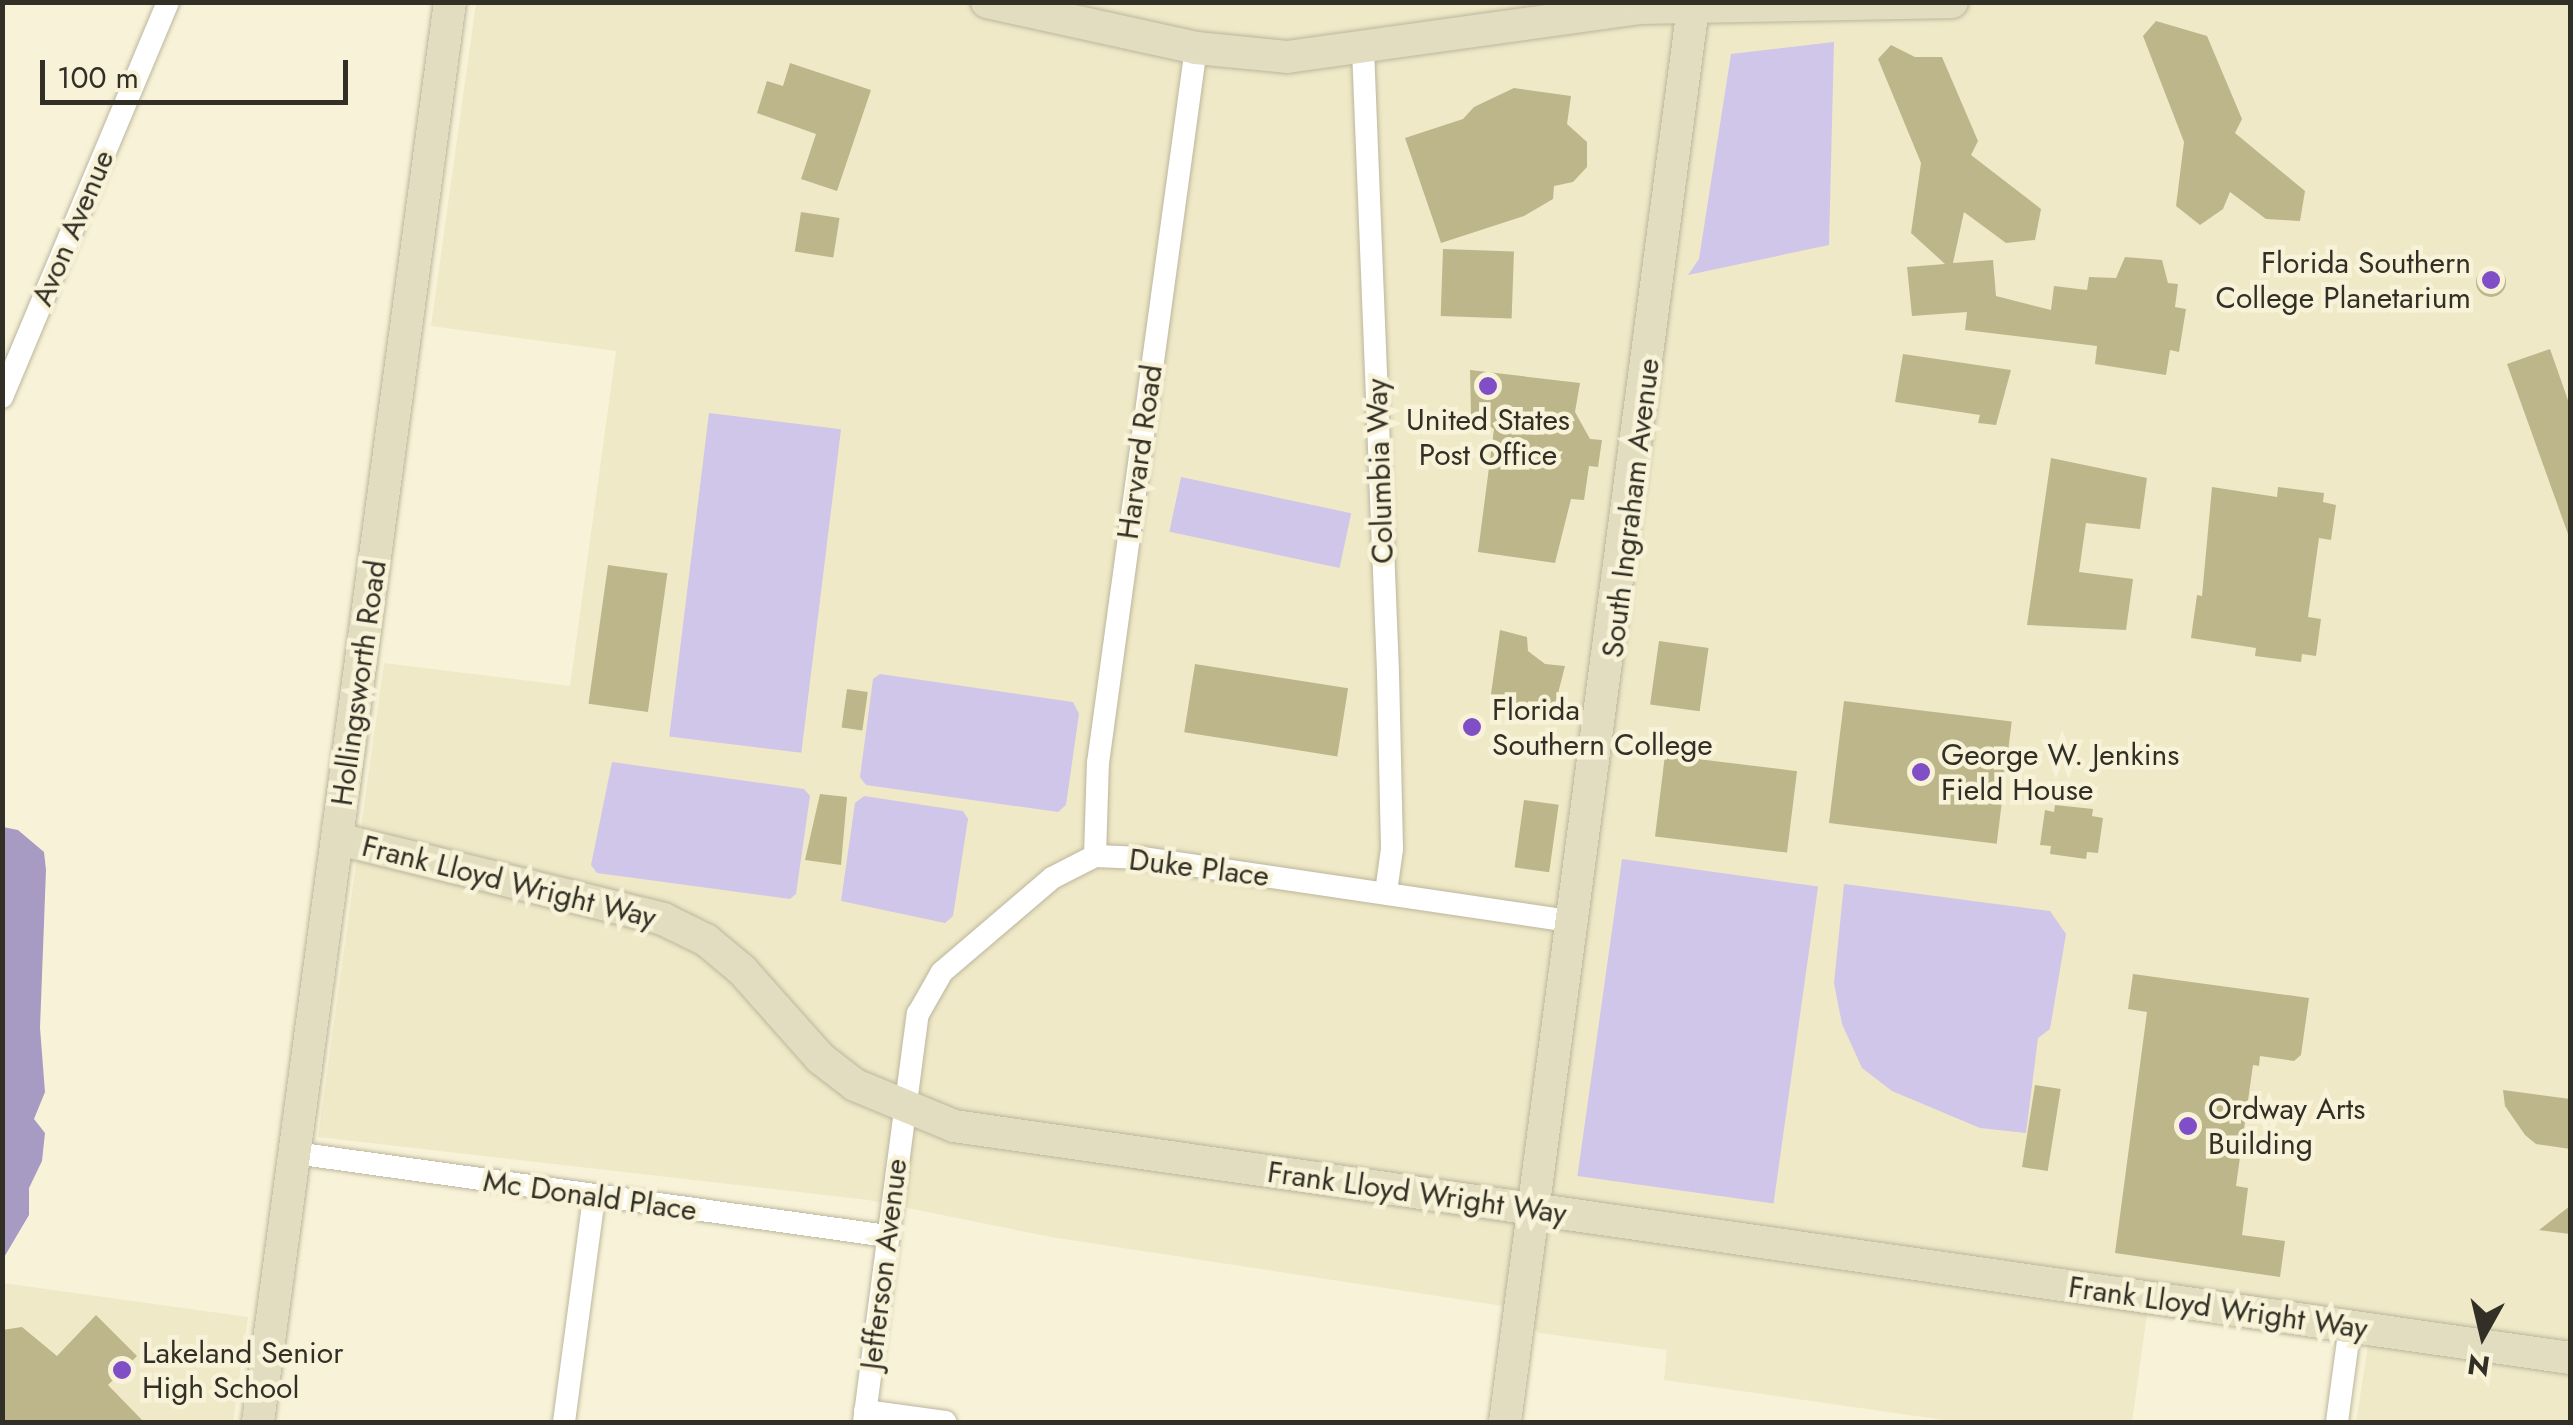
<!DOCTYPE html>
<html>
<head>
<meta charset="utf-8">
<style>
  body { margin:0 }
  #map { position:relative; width:2573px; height:1425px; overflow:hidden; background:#f8f3d8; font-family:Jost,sans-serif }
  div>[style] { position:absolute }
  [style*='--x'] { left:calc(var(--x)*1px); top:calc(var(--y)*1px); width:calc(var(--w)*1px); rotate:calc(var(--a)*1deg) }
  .built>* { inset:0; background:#efe9c7 }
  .green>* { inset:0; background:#d0c6e9; transform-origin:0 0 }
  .water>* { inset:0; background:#a89bc3 }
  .building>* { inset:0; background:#bdb68b; transform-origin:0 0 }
  .round { border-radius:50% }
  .roads { filter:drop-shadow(0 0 2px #bbb69d) drop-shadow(0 0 2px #bbb69d) }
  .street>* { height:22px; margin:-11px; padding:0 11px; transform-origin:11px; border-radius:11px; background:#fff }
  .secondary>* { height:32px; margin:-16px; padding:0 16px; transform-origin:16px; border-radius:16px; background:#e2ddc1 }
  .dots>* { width:28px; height:28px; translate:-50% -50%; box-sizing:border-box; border:5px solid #f8f3d8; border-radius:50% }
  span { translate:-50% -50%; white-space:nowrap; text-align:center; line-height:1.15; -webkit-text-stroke:9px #f8f3d8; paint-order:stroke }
  .street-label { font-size:30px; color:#323026 }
  .poi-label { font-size:30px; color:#323026 }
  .right { translate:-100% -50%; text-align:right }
  .left { translate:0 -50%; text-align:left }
  .frame { position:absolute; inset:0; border:5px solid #323026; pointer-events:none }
  .north { position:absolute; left:2433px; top:1285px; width:100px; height:100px; -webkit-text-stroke:8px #f8f3d8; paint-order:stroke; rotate:188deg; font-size:28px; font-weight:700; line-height:40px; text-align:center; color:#323026 }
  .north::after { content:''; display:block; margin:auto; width:35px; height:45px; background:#323026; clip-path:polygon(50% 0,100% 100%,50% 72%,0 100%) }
  .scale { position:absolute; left:40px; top:60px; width:308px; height:45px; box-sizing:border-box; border:5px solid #323026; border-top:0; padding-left:12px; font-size:30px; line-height:35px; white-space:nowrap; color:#323026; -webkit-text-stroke:8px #f8f3d8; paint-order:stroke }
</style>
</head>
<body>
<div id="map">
  <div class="built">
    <div style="clip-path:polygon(476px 3px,2570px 3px,2570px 1422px,2356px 1422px,2368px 1345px,2147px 1314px,2132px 1422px,1958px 1422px,1664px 1380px,1667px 1350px,1539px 1333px,1503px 1306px,1051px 1237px,868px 1200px,318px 1137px,384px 663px,570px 686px,616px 351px,431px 326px)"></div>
    <div style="clip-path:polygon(3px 1283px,248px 1317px,233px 1422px,3px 1422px)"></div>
  </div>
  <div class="green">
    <div style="clip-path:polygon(1834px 42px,1829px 245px,1688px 275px,1699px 259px,1731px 54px)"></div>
    <div style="left:709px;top:413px;width:133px;height:326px;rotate:7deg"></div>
    <div style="left:1181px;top:477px;width:174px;height:56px;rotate:12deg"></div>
    <div style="clip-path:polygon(880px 674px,1073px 702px,1079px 714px,1066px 805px,1058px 812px,866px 785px,860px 777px,873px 679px)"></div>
    <div style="clip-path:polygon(612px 762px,804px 789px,810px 796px,796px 894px,790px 899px,597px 873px,591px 865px)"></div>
    <div style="clip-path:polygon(864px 796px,963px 811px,968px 819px,953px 916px,945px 923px,841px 901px,855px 803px)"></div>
    <div style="left:1622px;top:859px;width:198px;height:320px;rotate:8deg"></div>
    <div style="clip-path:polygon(1844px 884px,2050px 911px,2066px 934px,2050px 1029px,2038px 1038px,2026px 1133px,1980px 1128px,1892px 1091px,1862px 1068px,1842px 1024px,1834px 983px)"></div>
  </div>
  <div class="water">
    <div style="clip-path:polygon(3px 827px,18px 830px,44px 852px,46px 870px,40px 1028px,45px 1092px,34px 1119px,45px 1133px,42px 1161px,29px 1188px,29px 1215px,3px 1259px)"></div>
  </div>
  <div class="building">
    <div style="clip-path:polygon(2156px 21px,2207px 36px,2242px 119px,2235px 133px,2305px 191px,2300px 221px,2266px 219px,2230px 192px,2223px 209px,2200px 225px,2176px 206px,2184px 142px,2143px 36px)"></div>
    <div style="clip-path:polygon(1891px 45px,1915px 57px,1942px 57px,1978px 141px,1971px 155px,2041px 209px,2035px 240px,2006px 243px,1964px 212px,1953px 263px,1993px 260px,1996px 296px,2051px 310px,2054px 286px,2087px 290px,2089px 277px,2116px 278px,2125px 257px,2162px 260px,2168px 283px,2178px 284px,2175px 307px,2186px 309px,2179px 352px,2170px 350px,2166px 375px,2095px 364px,2097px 346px,1965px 330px,1967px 312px,1912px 316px,1907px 267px,1945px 264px,1911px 233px,1921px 163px,1878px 59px)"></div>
    <div style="clip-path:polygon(790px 63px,871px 90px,837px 191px,801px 179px,816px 134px,757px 113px,767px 81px,783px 86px)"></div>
    <div style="clip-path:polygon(1514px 88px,1571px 96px,1567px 124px,1587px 142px,1587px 167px,1573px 182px,1554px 186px,1553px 199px,1524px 216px,1441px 243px,1405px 138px,1463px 119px,1474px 107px)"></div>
    <div style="left:801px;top:212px;width:39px;height:40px;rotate:9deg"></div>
    <div style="left:1443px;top:249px;width:71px;height:67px;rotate:2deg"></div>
    <div class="round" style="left:2476px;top:267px;width:30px;height:30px"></div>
    <div style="clip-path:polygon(2550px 349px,2570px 406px,2568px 534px,2507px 364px)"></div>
    <div style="clip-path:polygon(1903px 354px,2011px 370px,1996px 425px,1978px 423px,1980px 415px,1895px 402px)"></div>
    <div style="clip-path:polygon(1470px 370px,1580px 383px,1575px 412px,1590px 439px,1602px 440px,1598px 467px,1589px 466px,1584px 500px,1571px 499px,1555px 563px,1478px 552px,1494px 429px,1471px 415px)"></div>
    <div style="clip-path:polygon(2051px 458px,2147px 478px,2140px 529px,2086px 523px,2079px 572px,2133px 579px,2126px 630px,2027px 625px)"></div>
    <div style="clip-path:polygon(2212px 487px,2277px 497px,2278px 487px,2324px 493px,2323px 502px,2336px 505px,2331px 540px,2319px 538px,2308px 617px,2321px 619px,2316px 656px,2302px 654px,2301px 662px,2255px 656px,2256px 648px,2191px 638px,2197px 595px,2202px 596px)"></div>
    <div style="left:608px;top:565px;width:60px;height:140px;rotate:8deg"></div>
    <div style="clip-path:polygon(1500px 630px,1527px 637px,1528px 651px,1545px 664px,1565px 666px,1554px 709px,1490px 701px)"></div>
    <div style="left:1659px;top:641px;width:50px;height:64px;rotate:8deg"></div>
    <div style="left:1195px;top:664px;width:155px;height:69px;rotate:9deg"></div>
    <div style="left:847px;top:689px;width:21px;height:39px;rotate:8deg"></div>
    <div style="left:1844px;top:701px;width:169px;height:123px;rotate:7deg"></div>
    <div style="left:1665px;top:755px;width:133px;height:82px;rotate:7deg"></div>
    <div style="clip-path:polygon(820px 794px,847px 797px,841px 865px,805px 860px)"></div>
    <div style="left:1524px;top:800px;width:35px;height:68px;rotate:8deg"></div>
    <div style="clip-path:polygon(2055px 805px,2093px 809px,2092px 816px,2103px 818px,2098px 853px,2087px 852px,2086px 859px,2050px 854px,2051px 846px,2040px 845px,2045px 810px,2054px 812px)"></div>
    <div style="clip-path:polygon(2133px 974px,2309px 998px,2301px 1055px,2294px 1061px,2260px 1056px,2259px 1066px,2253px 1065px,2236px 1186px,2248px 1188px,2242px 1235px,2285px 1241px,2280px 1277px,2115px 1253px,2147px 1012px,2128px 1009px)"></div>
    <div style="left:2035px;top:1085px;width:26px;height:83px;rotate:9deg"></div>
    <div style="clip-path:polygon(2503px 1090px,2570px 1099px,2570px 1149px,2536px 1144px,2525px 1135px,2505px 1106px)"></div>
    <div style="clip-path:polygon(2570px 1206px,2570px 1234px,2539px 1230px)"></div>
    <div style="clip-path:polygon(96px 1315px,137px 1356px,108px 1385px,144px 1422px,2px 1422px,2px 1330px,22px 1327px,57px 1356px)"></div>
  </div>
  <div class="roads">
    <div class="street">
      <div style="--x:1363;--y:49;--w:624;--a:87.7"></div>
      <div style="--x:1388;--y:672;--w:177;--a:88.7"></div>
      <div style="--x:1392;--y:849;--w:43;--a:97.9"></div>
      <div style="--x:2;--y:397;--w:428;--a:-67.2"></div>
      <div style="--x:1095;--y:856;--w:93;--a:-88.2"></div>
      <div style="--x:1098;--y:763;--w:722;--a:-82.2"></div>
      <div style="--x:295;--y:1153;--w:598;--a:7.98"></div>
      <div style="--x:865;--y:1411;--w:81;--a:7.8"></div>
      <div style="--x:564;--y:1422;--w:226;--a:-82.4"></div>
      <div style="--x:864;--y:1422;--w:412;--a:-82.5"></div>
      <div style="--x:918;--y:1014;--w:48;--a:-60.3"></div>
      <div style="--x:942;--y:972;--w:145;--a:-40.5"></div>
      <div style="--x:1052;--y:878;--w:48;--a:-27.1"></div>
      <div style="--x:1095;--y:856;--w:48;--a:2.4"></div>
      <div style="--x:1143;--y:858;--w:436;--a:8.4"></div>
      <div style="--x:2337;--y:1422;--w:97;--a:-82.3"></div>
    </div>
    <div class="secondary">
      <div style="--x:987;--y:2;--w:214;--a:12.4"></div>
      <div style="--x:1196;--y:48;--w:91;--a:5.6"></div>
      <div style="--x:1287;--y:57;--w:357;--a:-7.9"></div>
      <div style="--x:1641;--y:8;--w:311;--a:-1.1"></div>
      <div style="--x:338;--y:839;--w:335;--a:13.8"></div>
      <div style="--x:663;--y:919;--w:48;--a:26"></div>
      <div style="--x:706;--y:940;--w:47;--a:39.8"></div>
      <div style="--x:742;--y:970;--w:118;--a:48.4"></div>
      <div style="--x:820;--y:1058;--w:44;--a:37.6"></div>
      <div style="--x:855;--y:1085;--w:107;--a:22.5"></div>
      <div style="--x:954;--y:1126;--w:1633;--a:8.17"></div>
      <div style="--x:258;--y:1422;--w:1433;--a:-82.3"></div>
      <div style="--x:1505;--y:1422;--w:1426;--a:-82.43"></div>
    </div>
  </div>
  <div class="dots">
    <div style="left:2491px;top:280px;background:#804fc7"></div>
    <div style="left:1488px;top:386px;background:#804fc7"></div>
    <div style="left:1472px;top:727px;background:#804fc7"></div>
    <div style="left:1921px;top:772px;background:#804fc7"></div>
    <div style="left:2188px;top:1126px;background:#804fc7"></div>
    <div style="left:122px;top:1370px;background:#804fc7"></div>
  </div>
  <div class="street-label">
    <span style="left:73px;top:228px;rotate:-67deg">Avon Avenue</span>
    <span style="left:1140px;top:452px;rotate:-82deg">Harvard Road</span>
    <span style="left:1380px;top:471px;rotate:-92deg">Columbia Way</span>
    <span style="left:1631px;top:508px;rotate:-83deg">South Ingraham Avenue</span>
    <span style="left:359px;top:683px;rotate:-82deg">Hollingsworth Road</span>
    <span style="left:1199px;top:868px;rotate:7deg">Duke Place</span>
    <span style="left:509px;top:882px;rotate:14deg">Frank Lloyd Wright Way</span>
    <span style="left:1417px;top:1193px;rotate:8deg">Frank Lloyd Wright Way</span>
    <span style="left:590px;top:1196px;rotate:8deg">Mc Donald Place</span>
    <span style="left:884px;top:1264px;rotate:-83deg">Jefferson Avenue</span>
    <span style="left:2218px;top:1308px;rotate:8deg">Frank Lloyd Wright Way</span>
  </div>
  <div class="poi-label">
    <span class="right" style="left:2471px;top:280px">Florida Southern<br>College Planetarium</span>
    <span style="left:1488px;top:437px">United States<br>Post Office</span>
    <span class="left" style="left:1492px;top:727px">Florida<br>Southern College</span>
    <span class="left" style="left:1941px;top:772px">George W. Jenkins<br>Field House</span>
    <span class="left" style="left:2208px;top:1126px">Ordway Arts<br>Building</span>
    <span class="left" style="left:142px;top:1370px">Lakeland Senior<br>High School</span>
  </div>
  <div class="frame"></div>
  <div class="north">N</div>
  <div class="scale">100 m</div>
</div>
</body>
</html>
